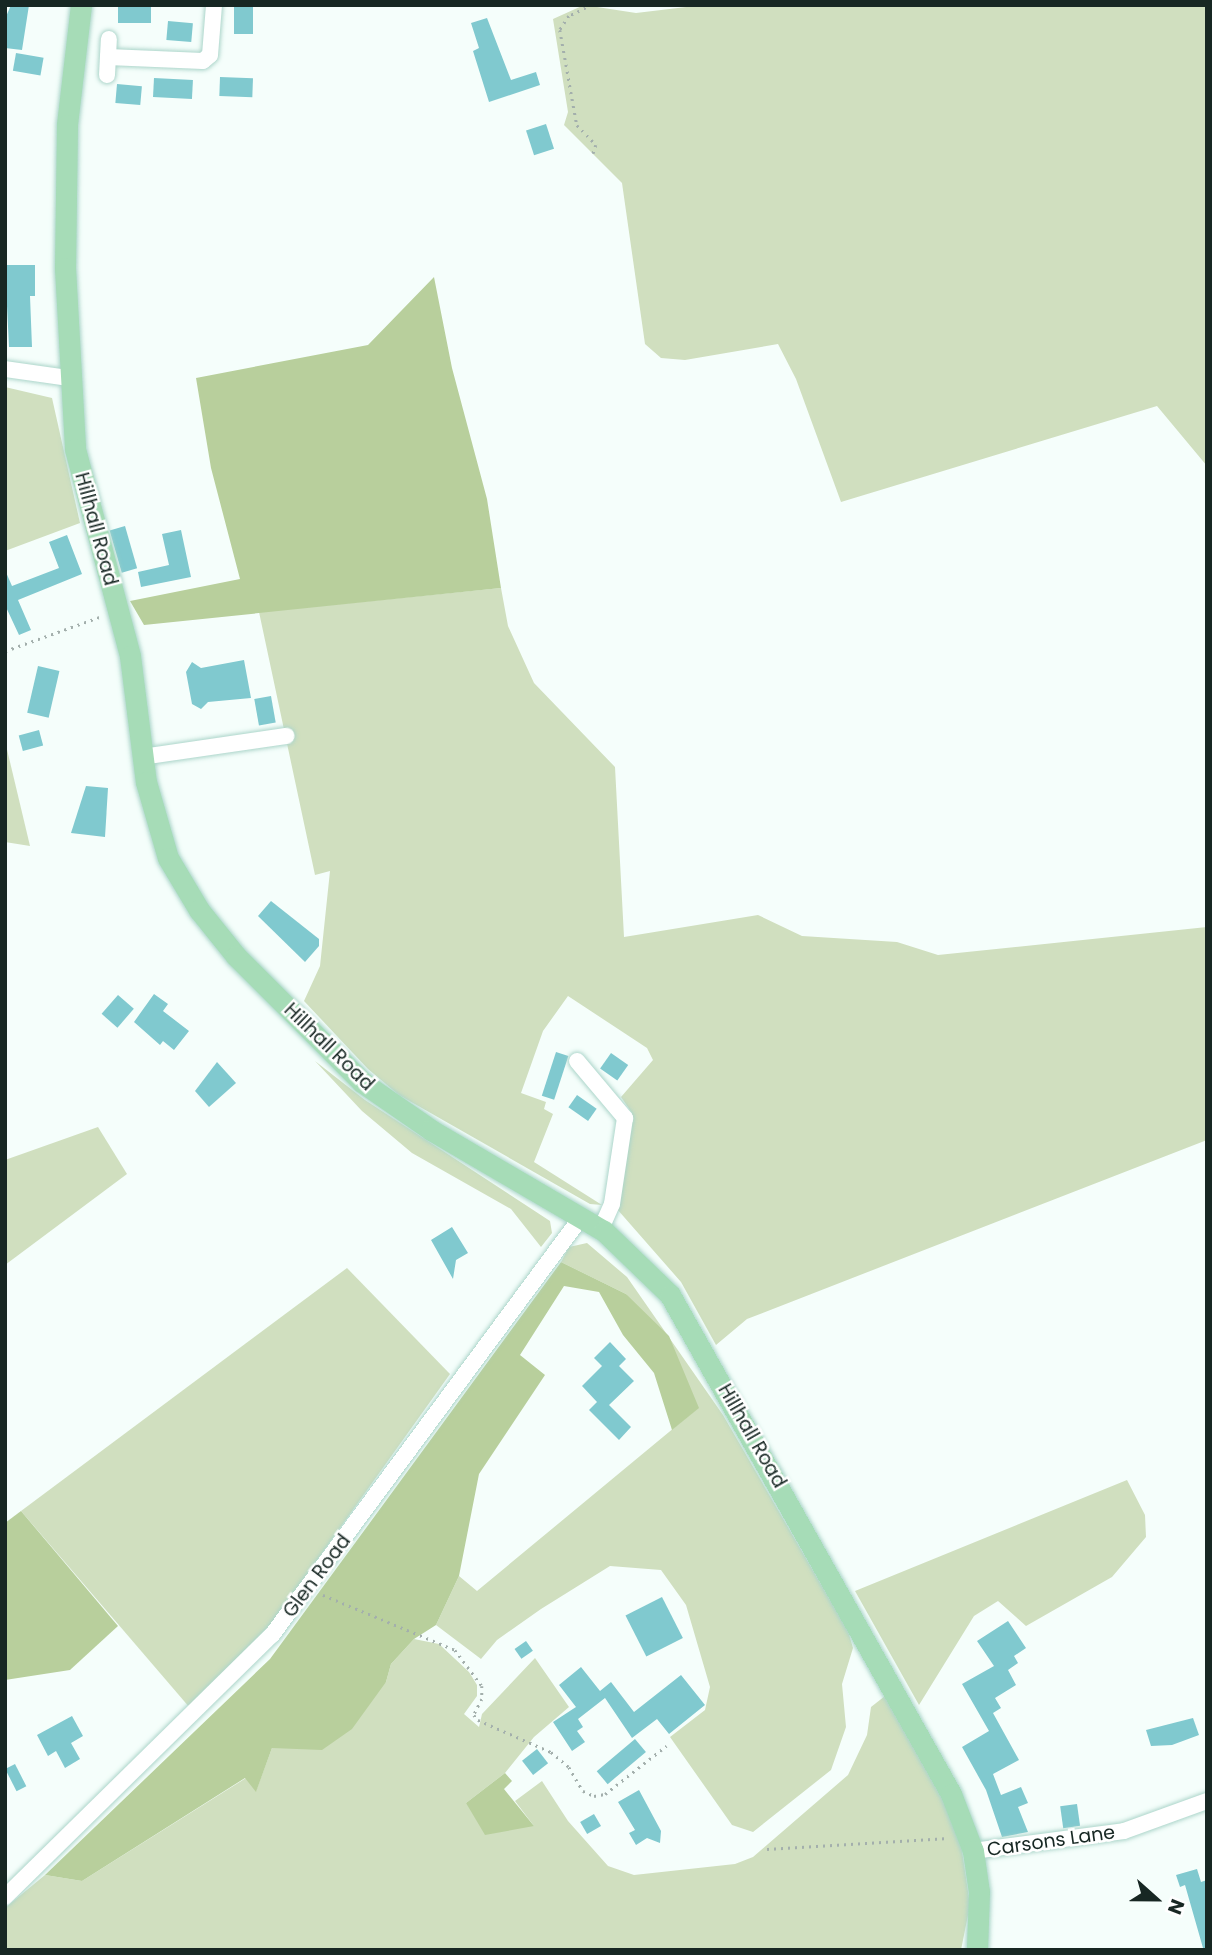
<!DOCTYPE html>
<html>
<head>
<meta charset="utf-8">
<style>
  body { margin:0 }
  #map { position:relative; width:1212px; height:1955px; overflow:hidden; background:#f5fefb; font-family:Poppins,sans-serif }
  div>[style] { position:absolute }
  [style*='--x'] { left:calc(var(--x)*1px); top:calc(var(--y)*1px); width:calc(var(--w)*1px); rotate:calc(var(--a)*1deg) }
  .green>* { inset:0; background:#d0dfbf }
  .forest>* { inset:0; background:#b8cf9c }
  .building>* { inset:0; background:#80c9cf; transform-origin:0 0 }
  .path>* { height:2.5px; margin-top:-1.25px; transform-origin:0; background:repeating-linear-gradient(90deg,#a3afac 0 2px,transparent 0 7px) }
  .roads { filter:drop-shadow(0 0 2px #acd5ca) drop-shadow(0 0 2px #acd5ca) }
  .minor>* { height:16px; margin:-8px; padding:0 8px; transform-origin:8px; border-radius:8px; background:#fff }
  .major>* { height:21px; margin:-10.5px; padding:0 10.5px; transform-origin:10.5px; border-radius:10.5px; background:#a6dcb7 }
  span { translate:-50% -50%; white-space:nowrap; text-align:center; line-height:1.15; -webkit-text-stroke:5px #fff; paint-order:stroke }
  .street-label { font-size:19px; color:#172723 }
  .frame { position:absolute; inset:0; border:7px solid #172723; pointer-events:none }
  .north { position:absolute; left:1121px; top:1864px; width:70px; height:70px; -webkit-text-stroke:5px #fff; paint-order:stroke; rotate:111deg; font-size:19px; font-weight:700; line-height:28px; text-align:center; color:#172723 }
  .north::after { content:''; display:block; margin:auto; width:24px; height:32px; background:#172723; clip-path:polygon(50% 0,100% 100%,50% 72%,0 100%) }
</style>
</head>
<body>
<div id="map">
  <div class="green">
    <div style="clip-path:polygon(584px 5px,636px 13px,703px 5px,1207px 5px,1207px 466px,1157px 406px,841px 502px,796px 379px,778px 344px,685px 360px,661px 358px,645px 344px,622px 183px,564px 125px,568px 112px,553px 19px)"></div>
    <div style="clip-path:polygon(5px 387px,52px 398px,80px 523px,5px 551px)"></div>
    <div style="clip-path:polygon(501px 588px,508px 626px,534px 683px,615px 767px,624px 937px,758px 915px,802px 936px,897px 942px,938px 955px,1207px 927px,1207px 1140px,747px 1319px,716px 1345px,681px 1282px,617px 1209px,632px 1113px,621px 1097px,653px 1060px,647px 1048px,568px 996px,543px 1031px,521px 1093px,546px 1102px,544px 1109px,553px 1114px,534px 1162px,602px 1205px,590px 1204px,399px 1095px,368px 1069px,304px 1001px,320px 966px,330px 871px,315px 875px,259px 612px)"></div>
    <div style="clip-path:polygon(5px 741px,30px 846px,5px 842px)"></div>
    <div style="clip-path:polygon(315px 1061px,365px 1100px,550px 1221px,552px 1233px,541px 1247px,511px 1209px,412px 1153px,362px 1111px)"></div>
    <div style="clip-path:polygon(98px 1127px,127px 1174px,5px 1265px,5px 1160px)"></div>
    <div style="clip-path:polygon(587px 1243px,627px 1277px,723px 1415px,848px 1631px,853px 1648px,842px 1684px,846px 1727px,831px 1770px,753px 1832px,732px 1825px,670px 1737px,705px 1710px,710px 1687px,686px 1605px,661px 1570px,610px 1566px,541px 1609px,497px 1640px,481px 1659px,436px 1625px,459px 1576px,477px 1591px,698px 1408px,626px 1294px,561px 1262px,569px 1247px)"></div>
    <div style="clip-path:polygon(347px 1268px,450px 1374px,275px 1619px,240px 1662px,190px 1708px,21px 1511px)"></div>
    <div style="clip-path:polygon(1127px 1480px,1145px 1515px,1146px 1537px,1112px 1577px,1026px 1626px,998px 1601px,974px 1616px,919px 1705px,855px 1591px)"></div>
    <div style="clip-path:polygon(414px 1639px,439px 1644px,469px 1672px,477px 1685px,477px 1696px,464px 1714px,479px 1727px,482px 1714px,535px 1658px,569px 1707px,534px 1737px,505px 1773px,466px 1803px,534px 1826px,515px 1801px,542px 1781px,568px 1821px,608px 1866px,634px 1875px,735px 1864px,753px 1857px,848px 1775px,867px 1735px,871px 1707px,885px 1696px,941px 1794px,962px 1851px,970px 1905px,961px 1950px,5px 1950px,5px 1908px,45px 1875px,82px 1881px,246px 1778px,256px 1791px,272px 1748px,386px 1682px,391px 1664px)"></div>
  </div>
  <div class="forest">
    <div style="clip-path:polygon(434px 277px,452px 368px,487px 499px,501px 588px,144px 625px,130px 601px,240px 579px,211px 468px,196px 378px,368px 345px)"></div>
    <div style="clip-path:polygon(561px 1262px,626px 1294px,669px 1336px,699px 1408px,672px 1430px,654px 1373px,623px 1335px,599px 1292px,564px 1286px,520px 1355px,545px 1375px,479px 1474px,459px 1576px,436px 1625px,414px 1639px,391px 1664px,386px 1682px,352px 1729px,322px 1750px,272px 1748px,256px 1792px,245px 1778px,82px 1881px,45px 1875px,270px 1659px)"></div>
    <div style="clip-path:polygon(21px 1511px,118px 1626px,70px 1670px,5px 1680px,5px 1523px)"></div>
    <div style="clip-path:polygon(505px 1773px,512px 1781px,504px 1789px,534px 1826px,485px 1835px,466px 1803px)"></div>
  </div>
  <div class="building">
    <div style="clip-path:polygon(11px 5px,29px 5px,22px 50px,5px 48px,5px 19px)"></div>
    <div style="left:118px;top:5px;width:33px;height:18px"></div>
    <div style="left:234px;top:5px;width:19px;height:29px"></div>
    <div style="clip-path:polygon(487px 18px,511px 80px,536px 72px,540px 85px,489px 102px,473px 51px,479px 48px,471px 23px)"></div>
    <div style="left:168px;top:21px;width:25px;height:19px;rotate:5deg"></div>
    <div style="left:16px;top:53px;width:28px;height:18px;rotate:10deg"></div>
    <div style="left:220px;top:77px;width:33px;height:19px;rotate:2deg"></div>
    <div style="left:154px;top:78px;width:39px;height:19px;rotate:3deg"></div>
    <div style="left:117px;top:84px;width:25px;height:19px;rotate:5deg"></div>
    <div style="left:546px;top:124px;width:26px;height:21px;rotate:72deg"></div>
    <div style="clip-path:polygon(5px 265px,35px 265px,35px 296px,30px 296px,32px 347px,9px 347px)"></div>
    <div style="left:125px;top:526px;width:44px;height:16px;rotate:74deg"></div>
    <div style="clip-path:polygon(181px 530px,191px 577px,141px 587px,138px 572px,169px 565px,162px 534px)"></div>
    <div style="clip-path:polygon(67px 535px,82px 574px,18px 600px,31px 630px,19px 635px,5px 605px,5px 570px,12px 586px,59px 568px,49px 542px)"></div>
    <div style="clip-path:polygon(244px 660px,251px 698px,208px 702px,201px 709px,192px 704px,186px 672px,192px 662px,201px 668px)"></div>
    <div style="left:38px;top:666px;width:22px;height:48px;rotate:13deg"></div>
    <div style="left:271px;top:696px;width:27px;height:17px;rotate:80deg"></div>
    <div style="left:39px;top:730px;width:16px;height:21px;rotate:75deg"></div>
    <div style="clip-path:polygon(86px 786px,108px 788px,105px 837px,71px 833px)"></div>
    <div style="clip-path:polygon(271px 901px,319px 939px,319px 946px,305px 962px,258px 916px)"></div>
    <div style="clip-path:polygon(154px 994px,168px 1004px,163px 1011px,189px 1031px,174px 1050px,163px 1041px,160px 1045px,134px 1022px)"></div>
    <div style="left:118px;top:995px;width:21px;height:25px;rotate:41deg"></div>
    <div style="left:556px;top:1052px;width:13px;height:46px;rotate:18deg"></div>
    <div style="left:611px;top:1053px;width:21px;height:19px;rotate:35deg"></div>
    <div style="clip-path:polygon(217px 1062px,236px 1083px,209px 1107px,195px 1091px)"></div>
    <div style="left:577px;top:1095px;width:24px;height:15px;rotate:35deg"></div>
    <div style="clip-path:polygon(452px 1227px,468px 1253px,456px 1260px,453px 1279px,431px 1240px)"></div>
    <div style="clip-path:polygon(610px 1342px,626px 1359px,619px 1366px,634px 1381px,609px 1405px,631px 1427px,619px 1440px,589px 1410px,597px 1402px,582px 1386px,602px 1366px,594px 1358px)"></div>
    <div style="left:662px;top:1597px;width:46px;height:41px;rotate:63deg"></div>
    <div style="clip-path:polygon(1008px 1621px,1026px 1648px,1014px 1656px,1018px 1663px,1008px 1670px,1016px 1685px,995px 1698px,1001px 1708px,993px 1713px,1019px 1760px,993px 1774px,1001px 1795px,1021px 1787px,1028px 1803px,1018px 1807px,1028px 1832px,1002px 1837px,986px 1790px,962px 1747px,989px 1731px,962px 1684px,994px 1666px,977px 1641px)"></div>
    <div style="left:526px;top:1641px;width:12px;height:14px;rotate:55deg"></div>
    <div style="clip-path:polygon(581px 1667px,600px 1691px,611px 1682px,634px 1712px,681px 1675px,705px 1705px,669px 1734px,657px 1719px,632px 1738px,605px 1698px,578px 1719px,583px 1727px,577px 1731px,585px 1742px,572px 1751px,553px 1722px,576px 1707px,559px 1685px)"></div>
    <div style="clip-path:polygon(72px 1716px,83px 1736px,71px 1743px,80px 1759px,65px 1768px,56px 1751px,48px 1756px,37px 1735px)"></div>
    <div style="clip-path:polygon(1193px 1718px,1199px 1735px,1172px 1745px,1151px 1746px,1146px 1730px)"></div>
    <div style="left:635px;top:1739px;width:17px;height:50px;rotate:50deg"></div>
    <div style="left:537px;top:1749px;width:18px;height:19px;rotate:52deg"></div>
    <div style="left:15px;top:1764px;width:25px;height:11px;rotate:63deg"></div>
    <div style="clip-path:polygon(639px 1790px,661px 1831px,660px 1843px,647px 1838px,636px 1845px,629px 1833px,635px 1830px,618px 1802px)"></div>
    <div style="left:1077px;top:1804px;width:22px;height:17px;rotate:82deg"></div>
    <div style="left:594px;top:1814px;width:14px;height:16px;rotate:60deg"></div>
    <div style="clip-path:polygon(1197px 1869px,1201px 1882px,1207px 1880px,1207px 1948px,1203px 1948px,1185px 1885px,1180px 1887px,1176px 1875px)"></div>
  </div>
  <div class="path">
    <div style="--x:592;--y:5;--w:25;--a:154"></div>
    <div style="--x:569;--y:16;--w:17;--a:123"></div>
    <div style="--x:560;--y:30;--w:97;--a:79.9"></div>
    <div style="--x:577;--y:125;--w:28;--a:46"></div>
    <div style="--x:596;--y:145;--w:9;--a:108"></div>
    <div style="--x:5;--y:651;--w:103;--a:-19.8"></div>
    <div style="--x:323;--y:1595;--w:143;--a:22.6"></div>
    <div style="--x:455;--y:1650;--w:45;--a:53.1"></div>
    <div style="--x:482;--y:1686;--w:13;--a:90"></div>
    <div style="--x:482;--y:1699;--w:18;--a:117"></div>
    <div style="--x:474;--y:1715;--w:6;--a:51"></div>
    <div style="--x:478;--y:1720;--w:80;--a:23.7"></div>
    <div style="--x:551;--y:1752;--w:23;--a:40"></div>
    <div style="--x:569;--y:1767;--w:28;--a:60"></div>
    <div style="--x:583;--y:1791;--w:12;--a:24"></div>
    <div style="--x:594;--y:1796;--w:11;--a:-10"></div>
    <div style="--x:605;--y:1794;--w:78;--a:-38.2"></div>
    <div style="--x:767;--y:1849;--w:182;--a:-3.5"></div>
  </div>
  <div class="roads">
    <div class="minor">
      <div style="--x:108;--y:57;--w:95;--a:2.4"></div>
      <div style="--x:203;--y:61;--w:9;--a:-41"></div>
      <div style="--x:210;--y:55;--w:50;--a:-85.4"></div>
      <div style="--x:107;--y:75;--w:36;--a:-87"></div>
      <div style="--x:5;--y:369;--w:64;--a:8.1"></div>
      <div style="--x:142;--y:757;--w:146;--a:-8.3"></div>
      <div style="--x:577;--y:1061;--w:75;--a:49.9"></div>
      <div style="--x:625;--y:1118;--w:87;--a:98.6"></div>
      <div style="--x:612;--y:1204;--w:27;--a:114"></div>
      <div style="--x:973;--y:1851;--w:152;--a:-7.5"></div>
      <div style="--x:1124;--y:1831;--w:88;--a:-19.9"></div>
      <div style="--x:5;--y:1897;--w:374;--a:-44.5"></div>
      <div style="--x:272;--y:1635;--w:521;--a:-53.5"></div>
    </div>
    <div class="major">
      <div style="--x:81;--y:5;--w:121;--a:96.7"></div>
      <div style="--x:67;--y:125;--w:143;--a:90.8"></div>
      <div style="--x:65;--y:268;--w:181;--a:86.8"></div>
      <div style="--x:75;--y:449;--w:214;--a:75.1"></div>
      <div style="--x:130;--y:656;--w:127;--a:82.8"></div>
      <div style="--x:146;--y:782;--w:79;--a:73.9"></div>
      <div style="--x:168;--y:858;--w:61;--a:59.2"></div>
      <div style="--x:199;--y:910;--w:59;--a:51.2"></div>
      <div style="--x:236;--y:956;--w:178;--a:45"></div>
      <div style="--x:362;--y:1082;--w:84;--a:34.8"></div>
      <div style="--x:431;--y:1130;--w:200;--a:30.3"></div>
      <div style="--x:604;--y:1231;--w:92;--a:44.1"></div>
      <div style="--x:670;--y:1295;--w:573;--a:60.61"></div>
      <div style="--x:951;--y:1794;--w:61;--a:68.9"></div>
      <div style="--x:973;--y:1851;--w:41;--a:81.7"></div>
      <div style="--x:979;--y:1892;--w:58;--a:92"></div>
    </div>
  </div>
  <div class="street-label">
    <span style="left:96px;top:529px;rotate:75deg">Hillhall Road</span>
    <span style="left:329px;top:1047px;rotate:44deg">Hillhall Road</span>
    <span style="left:752px;top:1436px;rotate:60deg">Hillhall Road</span>
    <span style="left:317px;top:1576px;rotate:-53deg">Glen Road</span>
    <span style="left:1051px;top:1841px;rotate:-8deg">Carsons Lane</span>
  </div>
  <div class="frame"></div>
  <div class="north">N</div>
</div>
</body>
</html>
